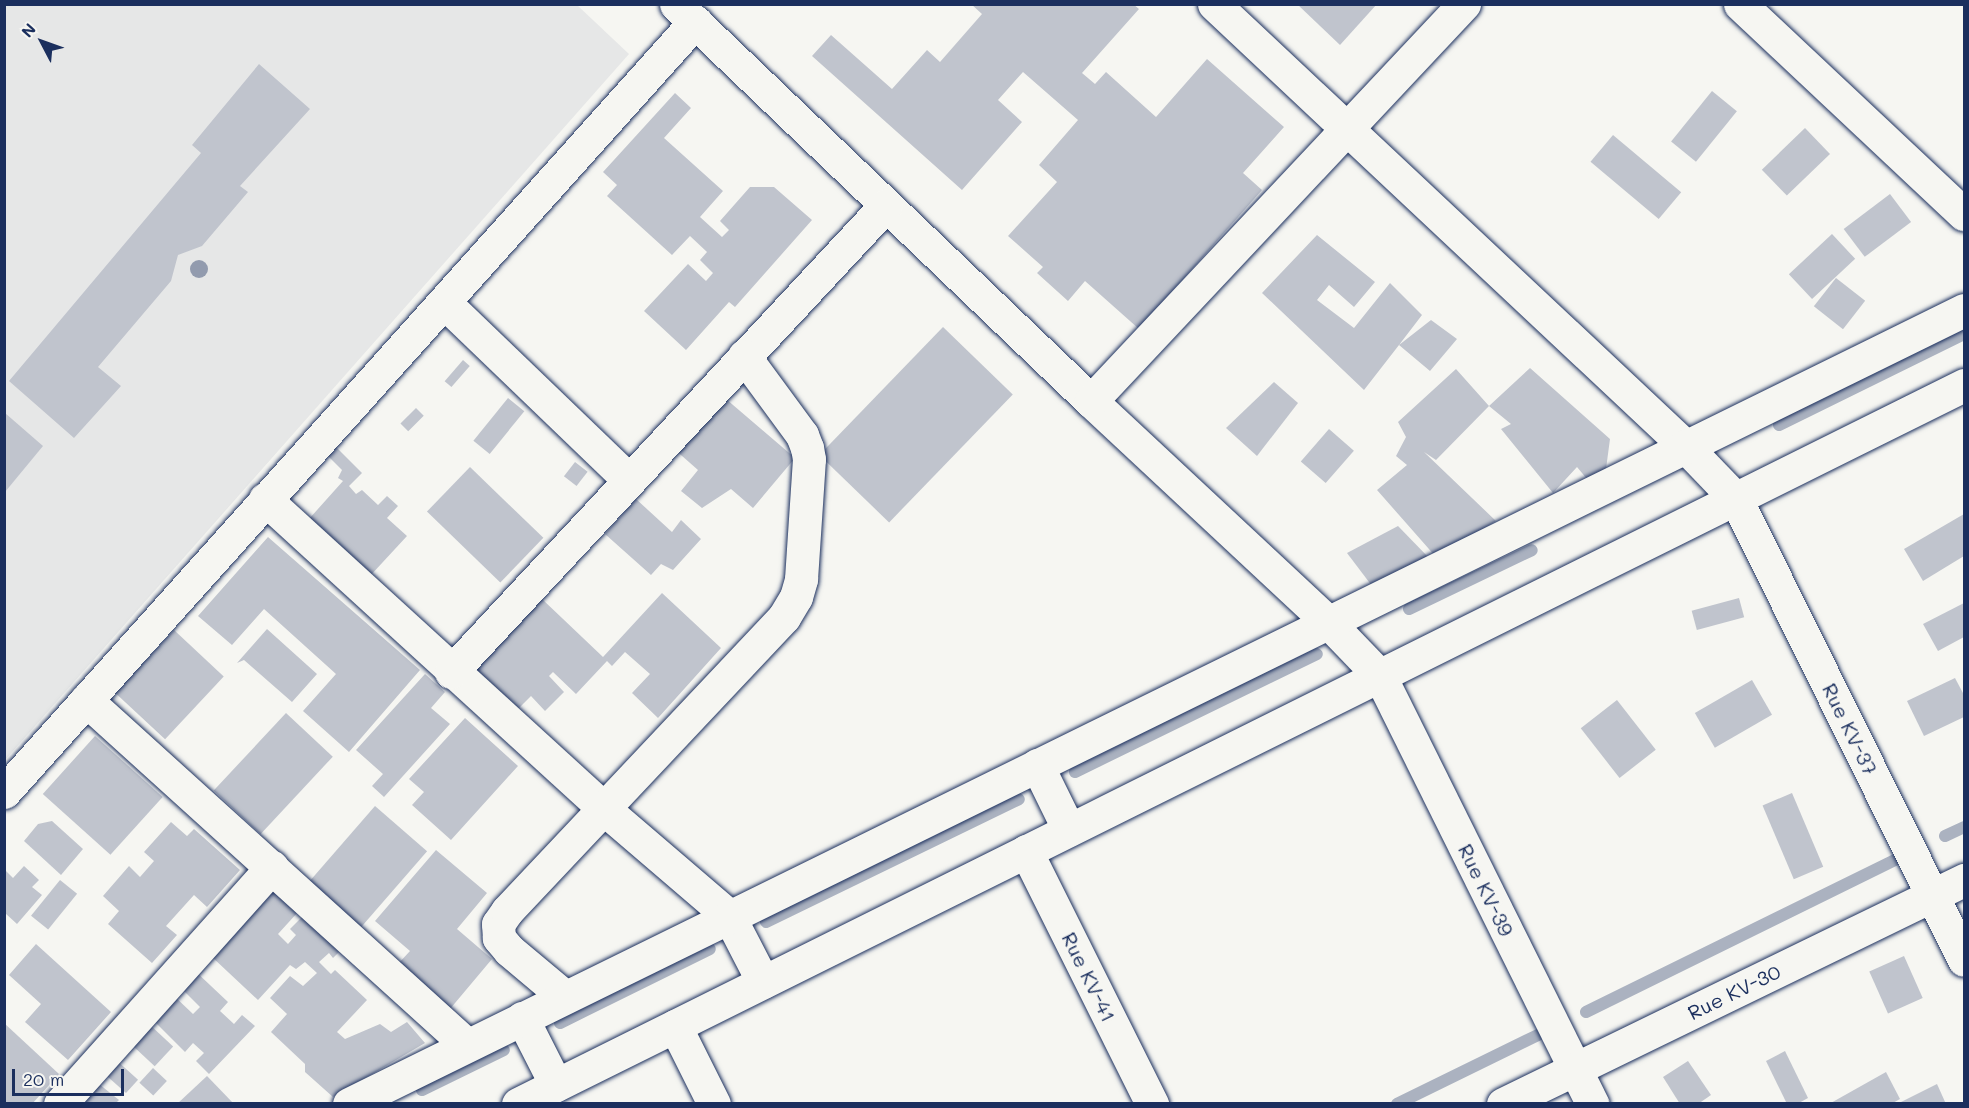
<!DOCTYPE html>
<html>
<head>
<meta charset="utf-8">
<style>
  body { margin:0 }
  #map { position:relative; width:1969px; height:1108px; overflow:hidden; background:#f6f6f2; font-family:Mali,sans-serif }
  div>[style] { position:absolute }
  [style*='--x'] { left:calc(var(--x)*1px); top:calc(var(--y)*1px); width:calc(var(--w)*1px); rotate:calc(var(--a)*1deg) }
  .built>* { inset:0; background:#e6e7e7 }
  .stream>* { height:12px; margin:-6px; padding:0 6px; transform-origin:6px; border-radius:6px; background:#abb2c0 }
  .building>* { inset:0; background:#c0c4cd; transform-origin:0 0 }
  .roads { filter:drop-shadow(0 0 2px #1b2f5e) drop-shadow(0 0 2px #1b2f5e) }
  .minor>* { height:33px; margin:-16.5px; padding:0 16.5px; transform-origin:16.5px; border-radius:16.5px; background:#f6f6f2 }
  .tertiary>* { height:33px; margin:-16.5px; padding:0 16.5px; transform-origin:16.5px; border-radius:16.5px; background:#f6f6f2 }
  .trees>* { width:18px; height:18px; margin:-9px; border-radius:50%; background:#929bae }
  span { translate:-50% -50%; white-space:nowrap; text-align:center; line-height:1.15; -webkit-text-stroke:6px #f6f6f2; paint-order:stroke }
  .street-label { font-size:20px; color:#1b2f5e }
  .frame { position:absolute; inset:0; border:6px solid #1b2f5e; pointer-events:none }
  .north { position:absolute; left:12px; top:12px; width:60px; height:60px; -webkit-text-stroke:4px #f6f6f2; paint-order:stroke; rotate:311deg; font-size:16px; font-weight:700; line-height:24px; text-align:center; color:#1b2f5e }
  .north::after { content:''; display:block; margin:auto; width:21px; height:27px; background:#1b2f5e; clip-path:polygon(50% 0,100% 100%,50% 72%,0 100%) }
  .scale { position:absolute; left:12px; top:1069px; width:112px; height:27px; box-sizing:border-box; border:3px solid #1b2f5e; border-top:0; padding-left:8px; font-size:18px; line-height:21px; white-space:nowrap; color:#1b2f5e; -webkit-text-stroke:4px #f6f6f2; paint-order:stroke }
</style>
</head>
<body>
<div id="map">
  <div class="built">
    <div style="clip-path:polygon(5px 5px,577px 5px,629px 54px,5px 760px)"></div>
  </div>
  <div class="stream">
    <div style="--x:1779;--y:425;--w:206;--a:-26.2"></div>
    <div style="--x:1409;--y:609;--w:136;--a:-25.6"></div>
    <div style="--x:1075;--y:772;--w:269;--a:-26"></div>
    <div style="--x:1945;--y:836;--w:21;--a:-25"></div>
    <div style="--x:766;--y:922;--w:281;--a:-25.9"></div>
    <div style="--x:1586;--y:1012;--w:344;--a:-26.2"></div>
    <div style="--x:560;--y:1023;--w:167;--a:-26.3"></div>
    <div style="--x:422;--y:1090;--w:91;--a:-26"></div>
    <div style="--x:1397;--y:1104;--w:159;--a:-26.1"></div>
  </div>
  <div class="building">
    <div style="clip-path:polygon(971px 4px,1133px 4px,1139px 9px,1082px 73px,1095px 84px,1106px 72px,1156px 117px,1207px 59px,1284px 127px,1243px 173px,1262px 190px,1139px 329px,1085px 281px,1068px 301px,1037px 273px,1043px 267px,1008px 236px,1057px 182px,1039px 165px,1078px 120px,1023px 72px,998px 100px,1022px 122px,962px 190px,812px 56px,831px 35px,892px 89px,927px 50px,940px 62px,982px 14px)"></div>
    <div style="clip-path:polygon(1297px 4px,1377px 4px,1340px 45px)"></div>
    <div style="clip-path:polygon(259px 64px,310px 109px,240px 186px,248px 192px,202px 246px,178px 255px,171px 281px,98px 367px,121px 386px,74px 438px,9px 381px,201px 153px,192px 145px)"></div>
    <div style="left:1712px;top:91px;width:32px;height:65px;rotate:39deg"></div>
    <div style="clip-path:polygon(675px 93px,691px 108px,664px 138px,723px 191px,700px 217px,722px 237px,729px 230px,720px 221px,750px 187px,774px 187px,812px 220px,735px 307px,729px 302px,686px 350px,644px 311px,688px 264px,706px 281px,713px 273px,700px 260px,707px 252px,690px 236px,672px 255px,607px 196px,617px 185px,603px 172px)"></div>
    <div style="left:1805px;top:128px;width:36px;height:60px;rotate:46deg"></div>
    <div style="left:1613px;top:135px;width:89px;height:35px;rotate:40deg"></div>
    <div style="left:1890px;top:194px;width:35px;height:58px;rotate:53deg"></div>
    <div style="left:1832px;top:234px;width:34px;height:59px;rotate:47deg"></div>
    <div style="clip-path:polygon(1317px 235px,1375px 282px,1354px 307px,1329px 285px,1317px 300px,1354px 328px,1390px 283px,1422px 315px,1399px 345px,1431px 320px,1457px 339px,1430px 371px,1399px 345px,1364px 390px,1262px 293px)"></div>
    <div style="left:1836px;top:278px;width:37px;height:36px;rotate:38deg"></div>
    <div style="left:943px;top:327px;width:97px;height:178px;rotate:44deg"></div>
    <div style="left:463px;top:360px;width:9px;height:28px;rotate:41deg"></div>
    <div style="clip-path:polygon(1530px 368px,1610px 439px,1606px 469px,1587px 479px,1577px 467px,1553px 493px,1501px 429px,1511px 424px,1489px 406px)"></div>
    <div style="clip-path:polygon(1456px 369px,1489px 406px,1436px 460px,1424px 452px,1496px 521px,1436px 557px,1377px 490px,1407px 465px,1396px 456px,1406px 437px,1398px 422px)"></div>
    <div style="clip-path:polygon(1274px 382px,1298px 403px,1257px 456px,1226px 428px)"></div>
    <div style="clip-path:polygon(719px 393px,795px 458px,753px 508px,731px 489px,702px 508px,681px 491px,698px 470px,673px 448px)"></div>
    <div style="left:508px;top:398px;width:21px;height:55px;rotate:39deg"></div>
    <div style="left:416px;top:408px;width:11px;height:22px;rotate:45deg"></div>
    <div style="clip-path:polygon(5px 413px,43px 446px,5px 492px)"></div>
    <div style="left:1329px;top:429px;width:33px;height:43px;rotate:41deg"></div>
    <div style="clip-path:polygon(334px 445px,362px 473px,349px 486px,356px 494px,362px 490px,378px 505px,387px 496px,398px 506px,387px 518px,407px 536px,370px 576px,309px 519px,343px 481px,338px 478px,342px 470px,326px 454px)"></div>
    <div style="left:575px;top:462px;width:16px;height:18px;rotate:38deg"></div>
    <div style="left:470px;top:467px;width:102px;height:62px;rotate:44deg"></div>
    <div style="clip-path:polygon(636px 499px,672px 532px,681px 520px,701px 539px,673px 570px,661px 564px,651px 575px,605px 534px)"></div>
    <div style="clip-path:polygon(1964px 514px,1964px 556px,1923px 581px,1904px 549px)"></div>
    <div style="clip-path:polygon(1398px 526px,1431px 560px,1372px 586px,1347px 553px)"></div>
    <div style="clip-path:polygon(268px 537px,420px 670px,349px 752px,303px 711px,336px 674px,264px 609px,232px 645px,198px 616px)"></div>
    <div style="clip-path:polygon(662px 593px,721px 648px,658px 718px,632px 693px,650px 674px,625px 652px,612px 666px,607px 661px,576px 694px,553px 672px,549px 676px,564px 692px,545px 711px,531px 696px,516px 711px,474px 670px,542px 599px,603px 657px)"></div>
    <div style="left:1739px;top:598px;width:20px;height:49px;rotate:75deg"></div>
    <div style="clip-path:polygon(1964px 603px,1964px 637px,1938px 651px,1923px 624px)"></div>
    <div style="clip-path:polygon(267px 629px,317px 674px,292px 702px,244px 660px,237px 663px)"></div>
    <div style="left:174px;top:630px;width:68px;height:86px;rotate:43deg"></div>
    <div style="clip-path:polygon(425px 674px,445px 692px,431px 708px,450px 724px,384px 797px,372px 786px,383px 774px,356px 750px)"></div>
    <div style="clip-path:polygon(1955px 678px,1964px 695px,1964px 717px,1924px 736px,1907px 701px)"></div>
    <div style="left:1752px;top:680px;width:40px;height:66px;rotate:60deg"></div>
    <div style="left:1617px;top:700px;width:63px;height:46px;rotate:52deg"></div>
    <div style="left:286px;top:713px;width:64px;height:106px;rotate:43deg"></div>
    <div style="clip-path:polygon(465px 718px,518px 766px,451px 840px,412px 805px,424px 792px,409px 779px)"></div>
    <div style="left:95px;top:736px;width:91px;height:78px;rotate:42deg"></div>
    <div style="left:1792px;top:793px;width:80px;height:32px;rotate:67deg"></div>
    <div style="left:375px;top:806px;width:69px;height:101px;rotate:41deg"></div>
    <div style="clip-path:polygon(52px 821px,83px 849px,61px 875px,24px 841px,38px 824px)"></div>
    <div style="clip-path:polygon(171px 822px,187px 836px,194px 829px,240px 870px,207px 907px,194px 895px,166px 926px,177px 935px,152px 963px,108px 924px,119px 911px,103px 896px,129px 866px,140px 877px,154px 861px,144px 852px)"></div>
    <div style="clip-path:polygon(436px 850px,487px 893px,457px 929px,492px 959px,450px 1009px,397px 965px,410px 951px,375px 921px)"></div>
    <div style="clip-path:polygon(24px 866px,39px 880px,32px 887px,42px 895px,17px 924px,5px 913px,5px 870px,13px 878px)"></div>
    <div style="left:60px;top:880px;width:22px;height:46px;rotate:39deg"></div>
    <div style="clip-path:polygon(268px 885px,298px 912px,278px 934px,288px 944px,296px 935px,290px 929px,306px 913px,312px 926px,339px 952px,333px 958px,329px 953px,319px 962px,331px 974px,335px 970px,367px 1000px,337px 1032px,345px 1039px,380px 1024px,391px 1032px,407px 1022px,425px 1043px,333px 1097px,305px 1072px,305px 1064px,271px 1032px,287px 1014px,270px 998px,290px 976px,303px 986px,317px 973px,305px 962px,296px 969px,290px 965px,258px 1000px,212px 957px,239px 916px,245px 922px,252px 915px,245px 909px)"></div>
    <div style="clip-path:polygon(36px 944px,111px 1012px,68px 1060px,25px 1022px,41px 1004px,9px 975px)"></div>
    <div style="left:1904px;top:956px;width:46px;height:38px;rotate:66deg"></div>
    <div style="clip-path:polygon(193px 969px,228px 1002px,220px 1011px,234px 1024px,242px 1015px,255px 1026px,209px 1074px,196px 1061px,204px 1053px,193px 1043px,185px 1052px,150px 1017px,172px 994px,193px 1014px,200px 1007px,178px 985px)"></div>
    <div style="clip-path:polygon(4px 1023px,59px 1074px,32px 1104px,4px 1104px)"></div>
    <div style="left:149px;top:1024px;width:33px;height:27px;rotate:43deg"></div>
    <div style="clip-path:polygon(1785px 1051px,1808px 1098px,1797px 1104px,1787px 1104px,1766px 1061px)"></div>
    <div style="left:115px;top:1059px;width:31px;height:18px;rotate:42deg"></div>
    <div style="clip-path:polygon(1688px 1061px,1711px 1095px,1698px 1104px,1680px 1104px,1663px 1077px)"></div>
    <div style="left:153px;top:1068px;width:19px;height:20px;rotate:43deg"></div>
    <div style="clip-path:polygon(1886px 1072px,1900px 1099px,1891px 1104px,1829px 1104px)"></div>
    <div style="clip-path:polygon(207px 1076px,234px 1104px,177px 1104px)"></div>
    <div style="clip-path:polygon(94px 1080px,119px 1100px,115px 1104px,69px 1104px)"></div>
    <div style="clip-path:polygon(1937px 1084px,1946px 1104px,1897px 1104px)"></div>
  </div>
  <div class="roads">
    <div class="minor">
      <div style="--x:676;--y:4;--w:574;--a:43.73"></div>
      <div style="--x:1091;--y:401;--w:324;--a:43"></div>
      <div style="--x:1328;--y:622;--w:75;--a:46.1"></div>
      <div style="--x:1380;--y:676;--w:478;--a:63.6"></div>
      <div style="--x:1214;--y:4;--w:646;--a:43.18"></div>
      <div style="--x:1685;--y:446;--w:74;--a:46.1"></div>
      <div style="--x:1736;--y:499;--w:514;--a:63.68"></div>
      <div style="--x:1740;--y:4;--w:307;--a:43.2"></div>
      <div style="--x:444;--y:302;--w:257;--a:43.9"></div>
      <div style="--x:1091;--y:401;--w:545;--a:-46.79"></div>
      <div style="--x:265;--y:499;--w:458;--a:42.4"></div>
      <div style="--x:603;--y:808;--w:166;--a:40.6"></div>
      <div style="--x:729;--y:916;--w:74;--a:62.7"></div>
      <div style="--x:451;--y:672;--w:638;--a:-47.03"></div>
      <div style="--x:86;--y:700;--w:514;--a:42.16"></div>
      <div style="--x:1037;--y:765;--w:72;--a:63.8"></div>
      <div style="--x:4;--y:792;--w:1035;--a:-48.1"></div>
      <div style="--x:1026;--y:851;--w:283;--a:63.5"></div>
      <div style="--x:565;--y:997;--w:73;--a:-140"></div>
      <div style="--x:509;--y:950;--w:16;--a:-130"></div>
      <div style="--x:499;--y:938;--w:14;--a:-94"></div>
      <div style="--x:498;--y:924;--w:16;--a:-55"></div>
      <div style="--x:507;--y:911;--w:404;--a:-46.7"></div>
      <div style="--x:784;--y:617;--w:23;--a:-59"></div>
      <div style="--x:796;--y:597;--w:19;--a:-74"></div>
      <div style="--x:801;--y:579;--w:120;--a:-86.2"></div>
      <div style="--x:809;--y:459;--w:11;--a:-100"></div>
      <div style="--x:807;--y:448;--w:14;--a:-111"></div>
      <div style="--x:802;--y:435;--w:98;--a:-126.3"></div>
      <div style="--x:522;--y:1018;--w:75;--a:63.1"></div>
      <div style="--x:675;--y:1026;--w:87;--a:63.4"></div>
      <div style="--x:60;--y:1104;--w:318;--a:-48.2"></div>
      <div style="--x:349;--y:1104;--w:1800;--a:-26.18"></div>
      <div style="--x:1503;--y:1104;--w:513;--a:-25.92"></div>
    </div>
    <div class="tertiary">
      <div style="--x:518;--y:1104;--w:1615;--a:-26.44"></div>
    </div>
  </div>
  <div class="trees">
    <div style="left:199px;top:269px"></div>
  </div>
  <div class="street-label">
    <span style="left:1850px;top:729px;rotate:64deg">Rue KV-37</span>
    <span style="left:1486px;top:890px;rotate:64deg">Rue KV-39</span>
    <span style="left:1089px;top:977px;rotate:64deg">Rue KV-41</span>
    <span style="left:1734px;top:992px;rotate:-26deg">Rue KV-30</span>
  </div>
  <div class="frame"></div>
  <div class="north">N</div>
  <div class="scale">20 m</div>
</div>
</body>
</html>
